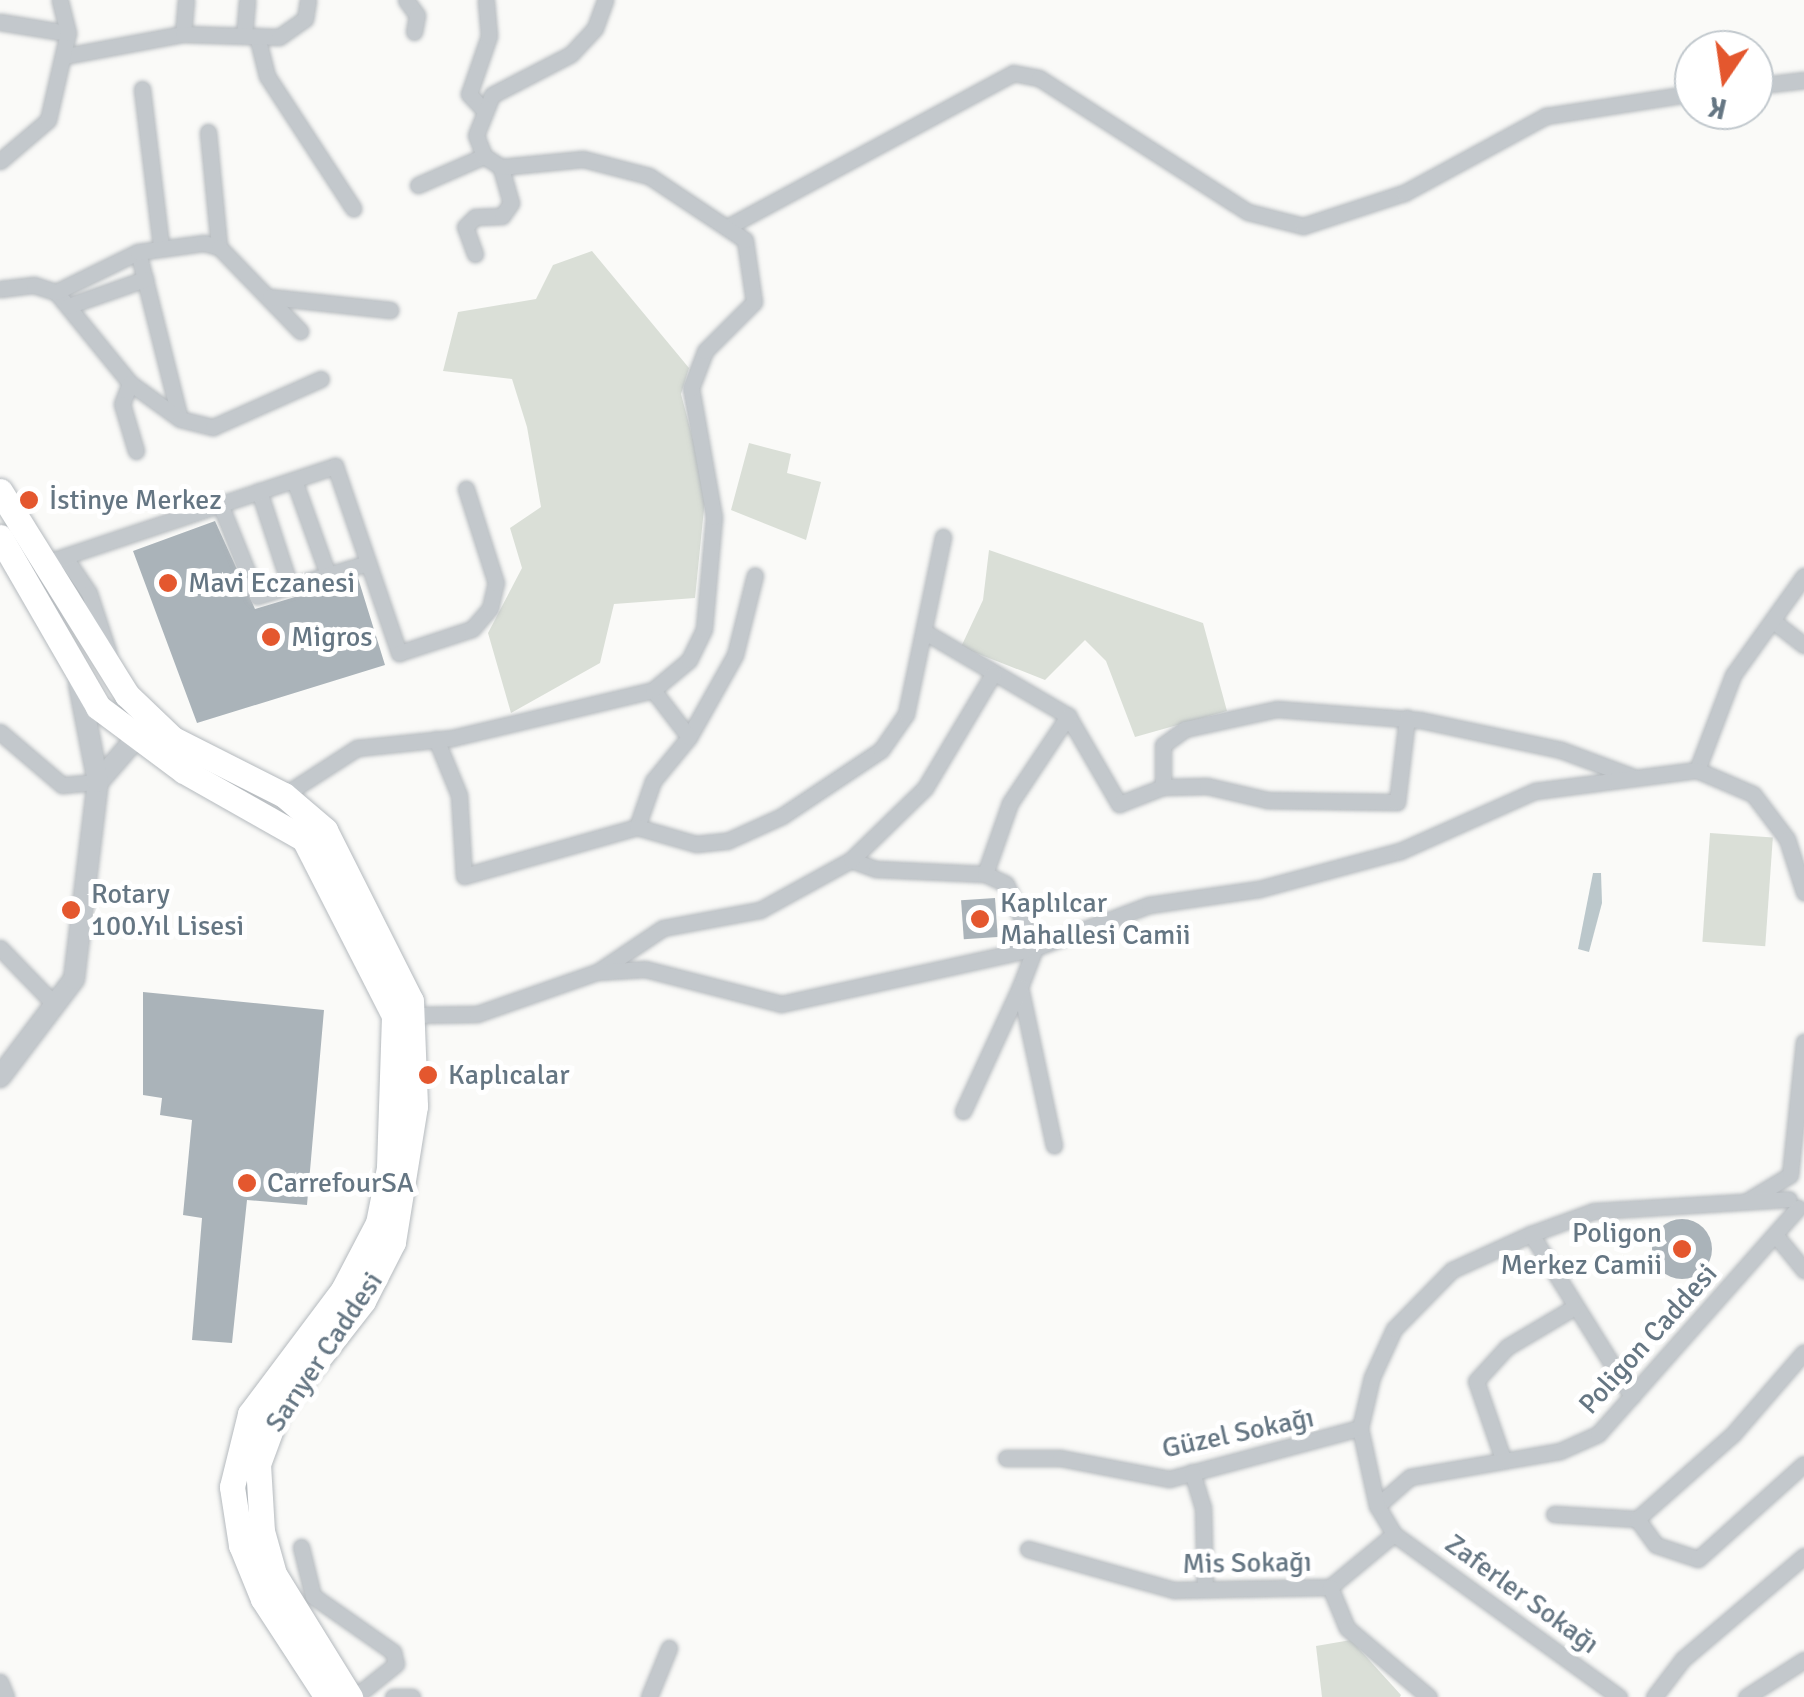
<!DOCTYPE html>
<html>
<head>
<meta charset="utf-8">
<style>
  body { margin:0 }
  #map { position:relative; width:1804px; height:1697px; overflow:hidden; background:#fafaf8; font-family:Signika,sans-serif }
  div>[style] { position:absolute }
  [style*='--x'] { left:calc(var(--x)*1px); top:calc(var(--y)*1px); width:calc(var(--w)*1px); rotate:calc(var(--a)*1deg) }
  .green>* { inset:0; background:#dadfd7; transform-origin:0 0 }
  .water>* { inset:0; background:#bbc7cb }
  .building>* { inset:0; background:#aab3b9; transform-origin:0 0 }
  .round { border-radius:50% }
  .roads { filter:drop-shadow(0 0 2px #b5babe) drop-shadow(0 0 2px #b5babe) }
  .minor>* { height:15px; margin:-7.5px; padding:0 7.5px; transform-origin:7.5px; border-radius:7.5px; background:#c3c8cc }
  .tertiary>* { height:20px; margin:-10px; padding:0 10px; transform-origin:10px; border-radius:10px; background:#c3c8cc }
  .primary>* { height:25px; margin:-12.5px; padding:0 12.5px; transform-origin:12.5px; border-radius:12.5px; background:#fff }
  .dots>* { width:28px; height:28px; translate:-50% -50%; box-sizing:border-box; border:5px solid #fff; border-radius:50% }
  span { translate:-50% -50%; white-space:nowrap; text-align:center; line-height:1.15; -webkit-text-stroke:10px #fff; paint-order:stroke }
  .poi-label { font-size:28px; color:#657683 }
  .left { translate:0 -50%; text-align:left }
  .right { translate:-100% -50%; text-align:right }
  .street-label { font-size:28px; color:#657683 }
  .north { position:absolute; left:1674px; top:30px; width:100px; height:100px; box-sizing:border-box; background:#fff; border:2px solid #c1c8cd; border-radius:50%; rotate:193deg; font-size:28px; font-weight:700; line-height:40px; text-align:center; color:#657683 }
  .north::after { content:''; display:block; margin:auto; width:35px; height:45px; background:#e4572e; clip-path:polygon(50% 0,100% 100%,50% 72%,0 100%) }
</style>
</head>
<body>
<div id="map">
  <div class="green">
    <div style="clip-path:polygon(592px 251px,689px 368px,681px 394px,706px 489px,695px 598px,614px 604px,600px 663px,511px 713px,488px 633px,522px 568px,510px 528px,541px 507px,527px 427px,512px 379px,443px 371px,458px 312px,536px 299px,553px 265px)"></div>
    <div style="clip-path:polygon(749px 443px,791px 454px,787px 473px,821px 482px,806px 540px,731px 510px)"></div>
    <div style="clip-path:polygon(989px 550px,1203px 623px,1227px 711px,1135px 737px,1106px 661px,1085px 640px,1045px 680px,961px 647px,983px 600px)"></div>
    <div style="left:1710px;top:833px;width:63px;height:109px;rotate:4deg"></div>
    <div style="clip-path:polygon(1351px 1640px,1401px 1695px,1400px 1697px,1322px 1697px,1316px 1646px)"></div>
  </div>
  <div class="water">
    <div style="clip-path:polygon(1593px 873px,1601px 873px,1602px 903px,1589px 952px,1578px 949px)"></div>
  </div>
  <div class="building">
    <div style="clip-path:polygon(215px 521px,255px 609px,358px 578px,385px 665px,197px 723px,133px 551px)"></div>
    <div style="left:995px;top:898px;width:39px;height:34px;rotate:86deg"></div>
    <div style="clip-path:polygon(143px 992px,324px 1010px,307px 1205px,247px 1200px,232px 1343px,192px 1340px,202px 1218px,183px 1215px,192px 1120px,160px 1115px,162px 1098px,143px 1095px)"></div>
    <div class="round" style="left:1652px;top:1219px;width:60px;height:60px"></div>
  </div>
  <div class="roads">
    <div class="minor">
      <div style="--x:406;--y:0;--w:19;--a:54"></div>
      <div style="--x:417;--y:15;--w:17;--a:100"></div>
      <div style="--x:0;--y:22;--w:69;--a:9.2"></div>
      <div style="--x:183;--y:34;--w:34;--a:-85"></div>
      <div style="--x:244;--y:36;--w:36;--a:-85"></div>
      <div style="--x:257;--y:36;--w:41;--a:76"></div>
      <div style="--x:267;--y:76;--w:158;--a:56.9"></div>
      <div style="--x:65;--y:56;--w:120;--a:-10.6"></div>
      <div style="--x:183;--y:34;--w:96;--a:1.8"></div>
      <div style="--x:279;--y:37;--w:32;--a:-35"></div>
      <div style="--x:305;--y:19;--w:19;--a:-81"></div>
      <div style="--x:1754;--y:86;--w:50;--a:-6.8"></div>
      <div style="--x:142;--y:89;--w:159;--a:83.1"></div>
      <div style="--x:481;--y:107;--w:18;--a:-133"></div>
      <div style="--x:469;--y:94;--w:61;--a:-71"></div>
      <div style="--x:489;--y:36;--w:36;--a:-95"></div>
      <div style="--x:208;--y:132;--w:116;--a:84.5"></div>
      <div style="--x:0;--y:161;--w:63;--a:-40.5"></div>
      <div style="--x:48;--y:120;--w:89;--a:-77.1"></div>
      <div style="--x:68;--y:33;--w:34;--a:-104"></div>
      <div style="--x:418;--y:185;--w:72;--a:-23.7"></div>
      <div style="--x:731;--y:225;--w:320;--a:-28.3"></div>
      <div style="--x:1013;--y:73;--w:26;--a:11"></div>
      <div style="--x:1039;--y:78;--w:248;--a:32.7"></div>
      <div style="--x:1248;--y:212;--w:57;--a:14.3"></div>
      <div style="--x:1303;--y:226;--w:106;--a:-18.1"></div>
      <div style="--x:1404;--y:193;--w:162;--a:-28.5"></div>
      <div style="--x:1546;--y:116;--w:150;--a:-8.8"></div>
      <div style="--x:138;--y:252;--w:172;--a:75.9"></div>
      <div style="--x:475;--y:254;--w:29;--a:-110"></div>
      <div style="--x:465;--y:227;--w:14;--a:-45"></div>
      <div style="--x:475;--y:217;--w:27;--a:-2"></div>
      <div style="--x:502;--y:216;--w:16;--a:-55"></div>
      <div style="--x:511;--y:203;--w:37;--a:-106"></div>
      <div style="--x:0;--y:289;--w:34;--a:-7"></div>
      <div style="--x:34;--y:285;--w:23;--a:18"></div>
      <div style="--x:56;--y:292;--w:117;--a:50.9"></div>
      <div style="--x:130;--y:383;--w:62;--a:35.8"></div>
      <div style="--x:180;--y:419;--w:34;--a:14"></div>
      <div style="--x:213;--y:427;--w:118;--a:-24"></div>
      <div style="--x:56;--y:292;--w:91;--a:-26"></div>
      <div style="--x:138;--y:252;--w:67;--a:-7.8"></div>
      <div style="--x:204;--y:243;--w:16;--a:15"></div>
      <div style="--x:219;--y:247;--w:117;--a:46"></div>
      <div style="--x:270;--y:297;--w:121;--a:6.2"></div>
      <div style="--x:68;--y:306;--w:82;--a:-19.3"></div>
      <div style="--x:130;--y:383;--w:22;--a:111"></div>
      <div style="--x:122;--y:404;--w:49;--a:73.4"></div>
      <div style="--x:294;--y:480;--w:101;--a:70.3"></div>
      <div style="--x:259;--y:491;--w:100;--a:71.9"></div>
      <div style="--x:220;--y:504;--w:99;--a:68.1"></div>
      <div style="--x:257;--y:596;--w:116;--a:-16.6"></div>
      <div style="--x:66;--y:559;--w:41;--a:55.9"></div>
      <div style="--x:89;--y:593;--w:64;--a:71.8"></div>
      <div style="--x:45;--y:563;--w:306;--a:-18.5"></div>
      <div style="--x:335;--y:466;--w:198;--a:71.1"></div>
      <div style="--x:399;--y:653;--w:77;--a:-18.2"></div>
      <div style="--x:472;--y:629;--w:28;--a:-49"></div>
      <div style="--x:490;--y:608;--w:26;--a:-77"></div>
      <div style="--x:496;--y:583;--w:99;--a:-107.7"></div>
      <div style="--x:1773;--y:621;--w:39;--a:38"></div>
      <div style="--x:925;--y:632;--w:166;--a:30.4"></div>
      <div style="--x:1068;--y:716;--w:102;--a:59.9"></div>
      <div style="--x:1119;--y:804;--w:47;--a:-21.1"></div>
      <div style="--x:1163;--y:787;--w:42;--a:-90"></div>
      <div style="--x:1163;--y:745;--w:27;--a:-36"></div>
      <div style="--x:1185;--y:729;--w:94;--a:-12.3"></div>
      <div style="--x:1277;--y:709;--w:143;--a:4.4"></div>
      <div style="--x:1420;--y:720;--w:144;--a:12"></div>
      <div style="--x:1561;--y:750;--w:75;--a:20.4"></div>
      <div style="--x:0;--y:732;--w:82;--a:40.5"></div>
      <div style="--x:62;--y:785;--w:36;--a:-5"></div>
      <div style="--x:689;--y:737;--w:94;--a:-60.7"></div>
      <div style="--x:735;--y:655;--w:82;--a:-76"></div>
      <div style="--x:436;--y:739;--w:61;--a:67.7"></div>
      <div style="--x:459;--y:795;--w:81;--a:86.5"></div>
      <div style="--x:464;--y:876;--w:180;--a:-15.8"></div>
      <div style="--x:637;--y:827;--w:49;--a:-70.8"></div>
      <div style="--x:653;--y:781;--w:57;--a:-50.7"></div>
      <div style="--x:689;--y:737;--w:59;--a:-127.5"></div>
      <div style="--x:1697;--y:770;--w:102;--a:-69.2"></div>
      <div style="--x:1733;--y:675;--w:122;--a:-54.4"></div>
      <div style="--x:1163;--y:787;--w:44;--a:-1.3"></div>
      <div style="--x:1207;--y:786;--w:62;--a:13.1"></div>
      <div style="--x:1267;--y:800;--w:130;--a:0.9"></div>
      <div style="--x:1397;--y:802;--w:85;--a:-83.2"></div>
      <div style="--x:284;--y:795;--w:87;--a:-32.8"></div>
      <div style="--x:357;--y:748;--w:96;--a:-6"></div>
      <div style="--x:452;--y:738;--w:207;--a:-13.4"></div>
      <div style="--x:653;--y:690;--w:47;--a:-39.8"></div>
      <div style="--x:689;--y:660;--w:34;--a:-64"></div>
      <div style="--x:704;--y:629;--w:112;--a:-84.9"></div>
      <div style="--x:714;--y:517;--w:131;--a:-100.1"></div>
      <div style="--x:691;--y:388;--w:40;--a:-69"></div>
      <div style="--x:705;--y:351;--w:69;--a:-45"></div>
      <div style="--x:754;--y:302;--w:63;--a:-98.3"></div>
      <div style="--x:745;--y:240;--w:115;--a:-146.3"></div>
      <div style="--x:649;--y:176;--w:68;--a:-165.6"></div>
      <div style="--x:583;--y:159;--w:82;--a:174.4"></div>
      <div style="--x:501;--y:167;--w:20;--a:-147"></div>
      <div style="--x:484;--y:156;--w:22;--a:-111"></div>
      <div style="--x:476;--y:135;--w:43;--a:-68.2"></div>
      <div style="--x:492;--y:95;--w:89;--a:-27.4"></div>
      <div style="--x:571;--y:54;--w:35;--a:-47"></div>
      <div style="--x:595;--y:28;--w:30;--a:-70"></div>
      <div style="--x:637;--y:827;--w:61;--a:16.1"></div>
      <div style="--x:696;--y:844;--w:31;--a:-6"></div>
      <div style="--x:727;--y:841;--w:60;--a:-24.4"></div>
      <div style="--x:782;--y:816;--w:119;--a:-33.7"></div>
      <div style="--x:881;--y:750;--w:44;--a:-55.2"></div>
      <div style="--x:906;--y:714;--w:181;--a:-78.2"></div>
      <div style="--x:851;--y:860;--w:27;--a:20"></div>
      <div style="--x:876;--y:869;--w:109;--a:2.6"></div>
      <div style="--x:985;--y:874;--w:23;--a:25"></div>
      <div style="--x:1006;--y:884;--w:70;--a:65.6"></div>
      <div style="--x:1035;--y:948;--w:42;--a:111"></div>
      <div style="--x:1020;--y:987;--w:162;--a:77.9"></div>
      <div style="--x:985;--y:874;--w:75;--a:-70.6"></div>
      <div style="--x:1010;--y:803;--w:105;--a:-56.3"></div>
      <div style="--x:0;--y:948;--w:79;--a:46"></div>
      <div style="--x:599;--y:971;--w:77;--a:-33.9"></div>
      <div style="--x:663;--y:928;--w:99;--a:-10.5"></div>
      <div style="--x:760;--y:910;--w:104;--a:-28.8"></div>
      <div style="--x:851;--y:860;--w:103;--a:-44.2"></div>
      <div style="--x:925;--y:788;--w:133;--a:-59.2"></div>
      <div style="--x:415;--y:1015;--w:62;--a:-0.9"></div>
      <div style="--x:477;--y:1014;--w:127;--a:-19.3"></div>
      <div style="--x:597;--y:972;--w:48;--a:-3.6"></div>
      <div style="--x:645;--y:969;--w:140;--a:14.4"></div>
      <div style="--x:781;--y:1004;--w:260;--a:-12.4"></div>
      <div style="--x:1035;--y:948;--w:122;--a:-20.7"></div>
      <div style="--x:1149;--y:905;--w:111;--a:-8.3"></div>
      <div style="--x:1259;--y:889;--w:146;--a:-15.1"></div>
      <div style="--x:1400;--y:851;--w:148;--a:-24"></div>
      <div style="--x:1535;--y:791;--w:163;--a:-7.4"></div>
      <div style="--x:1697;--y:770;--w:61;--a:23.2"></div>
      <div style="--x:1753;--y:794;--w:56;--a:52.9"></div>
      <div style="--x:1787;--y:839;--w:56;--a:72.2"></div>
      <div style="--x:963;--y:1111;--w:136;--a:-65.3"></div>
      <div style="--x:1747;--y:1201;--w:50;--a:-31.2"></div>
      <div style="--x:1790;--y:1175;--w:134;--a:-84"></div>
      <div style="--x:1531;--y:1234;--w:191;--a:58.1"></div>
      <div style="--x:1777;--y:1237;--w:43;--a:50.7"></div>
      <div style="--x:1502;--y:1456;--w:79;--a:-109.1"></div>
      <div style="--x:1476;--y:1381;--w:46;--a:-47.6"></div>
      <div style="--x:1507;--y:1347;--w:77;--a:-30.6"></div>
      <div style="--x:1006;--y:1458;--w:54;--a:0"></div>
      <div style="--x:1060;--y:1458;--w:111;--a:10.9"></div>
      <div style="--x:1169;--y:1479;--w:198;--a:-15"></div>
      <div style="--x:1192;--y:1472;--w:37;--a:73"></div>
      <div style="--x:1203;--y:1507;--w:81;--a:88.6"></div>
      <div style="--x:1377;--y:1506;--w:44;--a:-41.3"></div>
      <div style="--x:1410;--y:1477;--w:152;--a:-9.8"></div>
      <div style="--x:1560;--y:1451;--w:42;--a:-24.1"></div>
      <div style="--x:1598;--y:1434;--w:302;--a:-48.5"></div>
      <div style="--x:1554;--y:1514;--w:83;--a:3.4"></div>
      <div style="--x:1637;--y:1519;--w:128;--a:-41.5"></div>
      <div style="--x:1733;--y:1434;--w:108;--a:-49.1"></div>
      <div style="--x:1637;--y:1519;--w:32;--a:54"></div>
      <div style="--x:1656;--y:1545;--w:44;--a:18.4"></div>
      <div style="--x:1698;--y:1559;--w:142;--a:-41.9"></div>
      <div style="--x:301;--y:1547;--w:50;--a:76.2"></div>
      <div style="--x:313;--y:1596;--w:98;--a:35"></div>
      <div style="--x:393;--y:1652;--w:12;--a:76"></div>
      <div style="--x:396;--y:1664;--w:53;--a:141.2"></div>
      <div style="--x:1028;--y:1549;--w:152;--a:15.7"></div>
      <div style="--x:1174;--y:1590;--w:156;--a:-1.1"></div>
      <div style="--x:1330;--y:1587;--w:83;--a:-39.6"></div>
      <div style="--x:1330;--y:1587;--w:44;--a:67.5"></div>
      <div style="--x:1347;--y:1628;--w:107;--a:40.1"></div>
      <div style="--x:0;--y:1682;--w:16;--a:68"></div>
      <div style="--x:393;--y:1697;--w:19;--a:0"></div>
      <div style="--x:649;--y:1697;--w:53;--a:-67.8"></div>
      <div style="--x:1619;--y:1697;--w:278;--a:-144.1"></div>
      <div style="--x:1394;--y:1534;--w:33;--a:-121"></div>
      <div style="--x:1377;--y:1506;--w:80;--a:-102.3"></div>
      <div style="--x:1360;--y:1428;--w:52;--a:-76.8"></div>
      <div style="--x:1372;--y:1377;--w:53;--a:-65.4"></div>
      <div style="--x:1394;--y:1329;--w:83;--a:-45.5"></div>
      <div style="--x:1452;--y:1270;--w:87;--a:-24.5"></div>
      <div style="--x:1531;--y:1234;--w:67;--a:-20.1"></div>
      <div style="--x:1594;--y:1211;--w:195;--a:-3.5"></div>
      <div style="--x:1654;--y:1697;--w:48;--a:-52.7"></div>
      <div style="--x:1683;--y:1659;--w:159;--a:-40.4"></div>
      <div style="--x:1746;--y:1697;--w:69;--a:-32.5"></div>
    </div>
    <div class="tertiary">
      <div style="--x:98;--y:782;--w:58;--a:-49.2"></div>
      <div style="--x:0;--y:1077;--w:123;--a:-52.9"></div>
      <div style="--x:74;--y:979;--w:198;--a:-83.1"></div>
      <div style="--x:98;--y:782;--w:100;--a:-101"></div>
    </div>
    <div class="primary">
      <div style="--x:0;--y:491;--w:240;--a:58.1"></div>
      <div style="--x:127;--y:695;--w:64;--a:43.7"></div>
      <div style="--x:173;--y:739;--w:124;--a:26.8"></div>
      <div style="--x:284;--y:795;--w:54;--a:40.5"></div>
      <div style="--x:325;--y:830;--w:191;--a:63.3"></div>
      <div style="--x:411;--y:1001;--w:105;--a:87.8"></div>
      <div style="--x:415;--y:1106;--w:138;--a:99.2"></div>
      <div style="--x:393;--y:1242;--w:66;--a:117"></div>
      <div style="--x:363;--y:1301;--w:138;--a:127.9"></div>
      <div style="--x:278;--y:1410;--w:58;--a:110.3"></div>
      <div style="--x:258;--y:1464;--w:67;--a:86.6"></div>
      <div style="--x:262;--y:1531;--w:45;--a:74.4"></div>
      <div style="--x:274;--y:1574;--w:145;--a:58.3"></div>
      <div style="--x:0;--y:537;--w:196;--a:60"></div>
      <div style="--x:98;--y:707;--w:107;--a:36.7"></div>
      <div style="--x:184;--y:771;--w:138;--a:29.5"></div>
      <div style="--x:304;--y:839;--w:199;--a:63"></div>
      <div style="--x:394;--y:1016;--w:152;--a:91.9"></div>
      <div style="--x:389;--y:1168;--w:56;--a:101.3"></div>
      <div style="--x:378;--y:1223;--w:76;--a:117.6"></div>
      <div style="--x:343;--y:1290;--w:155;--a:126.9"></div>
      <div style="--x:250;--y:1414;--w:75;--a:103.9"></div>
      <div style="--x:232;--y:1487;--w:59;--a:81.2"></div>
      <div style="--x:241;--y:1545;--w:58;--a:67.8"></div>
      <div style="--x:263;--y:1599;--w:117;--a:56.9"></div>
    </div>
  </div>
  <div class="dots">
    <div style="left:29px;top:500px;background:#e4572e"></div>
    <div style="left:168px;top:583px;background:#e4572e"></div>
    <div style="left:271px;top:637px;background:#e4572e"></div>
    <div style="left:71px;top:910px;background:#e4572e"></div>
    <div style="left:980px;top:919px;background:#e4572e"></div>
    <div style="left:428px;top:1075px;background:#e4572e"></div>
    <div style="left:247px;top:1183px;background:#e4572e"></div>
    <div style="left:1682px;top:1249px;background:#e4572e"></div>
  </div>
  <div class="poi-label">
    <span class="left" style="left:49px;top:500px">İstinye Merkez</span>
    <span class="left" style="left:188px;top:583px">Mavi Eczanesi</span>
    <span class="left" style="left:291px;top:637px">Migros</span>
    <span class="left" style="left:91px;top:910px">Rotary<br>100.Yıl Lisesi</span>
    <span class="left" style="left:1000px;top:919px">Kaplılcar<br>Mahallesi Camii</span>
    <span class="left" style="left:448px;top:1075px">Kaplıcalar</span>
    <span class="left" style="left:267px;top:1183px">CarrefourSA</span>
    <span class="right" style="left:1662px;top:1249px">Poligon<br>Merkez Camii</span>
  </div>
  <div class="street-label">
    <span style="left:1648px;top:1339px;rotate:-48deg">Poligon Caddesi</span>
    <span style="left:324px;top:1352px;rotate:-56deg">Sarıyer Caddesi</span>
    <span style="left:1238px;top:1433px;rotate:-12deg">Güzel Sokağı</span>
    <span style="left:1247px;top:1563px;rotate:-1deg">Mis Sokağı</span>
    <span style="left:1522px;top:1594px;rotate:36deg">Zaferler Sokağı</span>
  </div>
  <div class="north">K</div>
</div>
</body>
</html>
